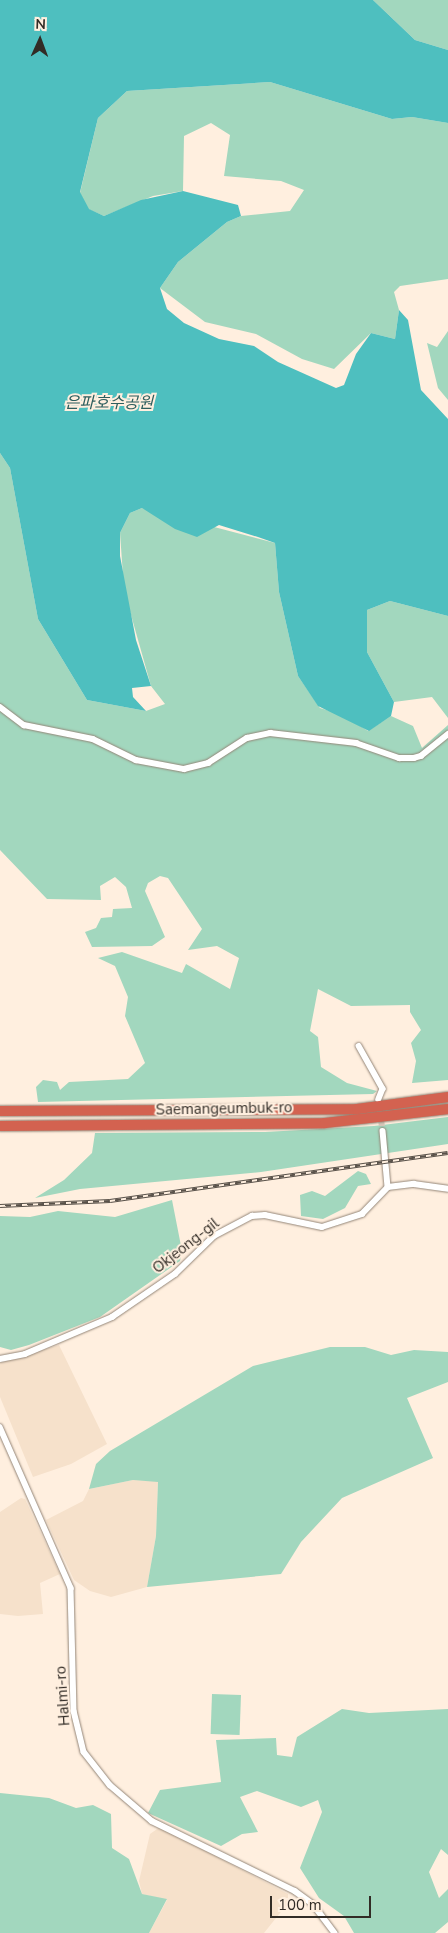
<!DOCTYPE html>
<html>
<head>
<meta charset="utf-8">
<style>
  body { margin:0 }
  #map { position:relative; width:448px; height:1933px; overflow:hidden; background:#ffefdf; font-family:"Nunito Sans","Noto Sans KR",sans-serif }
  div>[style] { position:absolute }
  [style*='--x'] { left:calc(var(--x)*1px); top:calc(var(--y)*1px); width:calc(var(--w)*1px); rotate:calc(var(--a)*1deg) }
  .built>* { inset:0; background:#f6e1cb }
  .green>* { inset:0; background:#a2d7be; transform-origin:0 0 }
  .water>* { inset:0; background:#4ebfbf }
  .street-tunnel>* { height:5.5px; margin-top:-2.75px; transform-origin:0; background:repeating-linear-gradient(90deg,#d6c8ba 0 5.5px,transparent 0 8.5px) }
  .roads { filter:drop-shadow(0 0 1px #948678) drop-shadow(0 0 1px #948678) }
  .street>* { height:5.5px; margin:-2.75px; padding:0 2.75px; transform-origin:2.75px; border-radius:2.75px; background:#fff }
  .highway>* { height:10px; margin:-5px; padding:0 5px; transform-origin:5px; border-radius:5px; background:#d36250 }
  .rail>* { height:4px; margin-top:-2px; transform-origin:0; background:repeating-linear-gradient(90deg,#ffefdf 0 5.5px,#595149 0 11px); box-sizing:border-box; border-block:1px solid #595149 }
  span { translate:-50% -50%; white-space:nowrap; text-align:center; line-height:1.15; -webkit-text-stroke:4px #ffefdf; paint-order:stroke }
  .street-label { font-size:15px; color:#322c26 }
  .water-label { font-size:16px; color:#2d5e5e; font-style:italic }
  .north { position:absolute; left:15px; top:15px; width:50px; height:50px; -webkit-text-stroke:4px #ffefdf; paint-order:stroke; rotate:2deg; font-size:14px; font-weight:700; line-height:20px; text-align:center; color:#322c26 }
  .north::after { content:''; display:block; margin:auto; width:18px; height:22px; background:#322c26; clip-path:polygon(50% 0,100% 100%,50% 72%,0 100%) }
  .scale { position:absolute; left:270px; top:1896px; width:101px; height:22px; box-sizing:border-box; border:2px solid #322c26; border-top:0; padding-left:6px; font-size:15px; line-height:18px; white-space:nowrap; color:#322c26; -webkit-text-stroke:4px #ffefdf; paint-order:stroke }
</style>
</head>
<body>
<div id="map">
  <div class="built">
    <div style="clip-path:polygon(59px 1345px,107px 1444px,71px 1464px,33px 1477px,0 1397px,0 1363px)"></div>
    <div style="clip-path:polygon(133px 1480px,158px 1481px,156px 1536px,147px 1587px,111px 1597px,90px 1591px,74px 1580px,46px 1520px,83px 1501px,89px 1489px)"></div>
    <div style="clip-path:polygon(21px 1498px,25px 1499px,60px 1574px,40px 1583px,43px 1614px,18px 1616px,0 1614px,0 1512px)"></div>
    <div style="clip-path:polygon(160px 1827px,288px 1894px,288px 1903px,264px 1933px,149px 1933px,167px 1900px,142px 1894px,139px 1881px,150px 1834px)"></div>
  </div>
  <div class="green">
    <div style="clip-path:polygon(373px 0,448px 0,448px 50px,415px 40px)"></div>
    <div style="clip-path:polygon(270px 82px,392px 119px,412px 117px,448px 123px,448px 279px,400px 286px,394px 292px,399px 310px,395px 339px,371px 333px,334px 369px,302px 359px,256px 334px,205px 322px,160px 288px,178px 262px,227px 222px,241px 216px,290px 211px,304px 190px,281px 181px,224px 176px,230px 135px,211px 123px,184px 136px,183px 191px,153px 196px,104px 216px,88px 209px,80px 193px,98px 118px,127px 91px)"></div>
    <div style="clip-path:polygon(448px 331px,448px 400px,438px 388px,427px 343px,437px 347px)"></div>
    <div style="clip-path:polygon(0 453px,10px 468px,38px 619px,87px 700px,146px 711px,165px 704px,151px 686px,124px 590px,120px 533px,130px 513px,142px 508px,275px 543px,279px 592px,298px 676px,320px 708px,343px 715px,368px 731px,391px 716px,413px 726px,422px 748px,448px 725px,448px 1080px,412px 1083px,416px 1061px,411px 1043px,421px 1030px,410px 1012px,410px 1005px,351px 1006px,318px 989px,310px 1031px,318px 1037px,321px 1067px,347px 1083px,377px 1091px,373px 1094px,38px 1102px,36px 1087px,43px 1080px,57px 1082px,60px 1090px,69px 1082px,128px 1079px,145px 1063px,125px 1016px,128px 997px,115px 966px,98px 958px,122px 952px,182px 973px,186px 964px,230px 989px,239px 958px,217px 946px,188px 950px,202px 929px,168px 878px,160px 876px,148px 883px,145px 891px,165px 937px,152px 946px,92px 947px,85px 932px,96px 928px,101px 918px,112px 917px,113px 909px,132px 908px,126px 887px,115px 877px,100px 886px,101px 900px,47px 899px,0 850px)"></div>
    <div style="clip-path:polygon(390px 601px,448px 616px,448px 718px,432px 697px,394px 702px,367px 652px,367px 610px)"></div>
    <div style="clip-path:polygon(448px 1117px,448px 1144px,261px 1172px,80px 1189px,35px 1198px,64px 1180px,92px 1153px,95px 1133px,265px 1132px,374px 1126px)"></div>
    <div style="clip-path:polygon(358px 1171px,366px 1174px,371px 1184px,358px 1186px,345px 1208px,323px 1219px,301px 1216px,300px 1195px,312px 1191px,325px 1196px)"></div>
    <div style="clip-path:polygon(172px 1200px,182px 1251px,180px 1261px,100px 1317px,29px 1345px,11px 1350px,0 1347px,0 1216px,30px 1217px,58px 1211px,115px 1217px)"></div>
    <div style="clip-path:polygon(330px 1347px,365px 1347px,391px 1355px,414px 1350px,448px 1352px,448px 1382px,407px 1398px,433px 1458px,342px 1498px,301px 1542px,281px 1574px,147px 1587px,156px 1536px,158px 1482px,133px 1480px,89px 1489px,96px 1464px,110px 1451px,253px 1366px)"></div>
    <div style="left:212px;top:1694px;width:29px;height:40px;rotate:2deg"></div>
    <div style="clip-path:polygon(342px 1709px,369px 1713px,448px 1709px,448px 1855px,441px 1849px,429px 1872px,439px 1898px,448px 1889px,448px 1922px,435px 1933px,354px 1933px,344px 1916px,319px 1898px,300px 1868px,322px 1812px,318px 1800px,301px 1807px,257px 1791px,240px 1797px,258px 1832px,242px 1834px,221px 1846px,148px 1813px,160px 1790px,221px 1782px,216px 1740px,276px 1738px,277px 1755px,292px 1757px,297px 1737px)"></div>
    <div style="clip-path:polygon(0 1793px,49px 1798px,76px 1808px,93px 1805px,111px 1814px,112px 1848px,129px 1859px,142px 1894px,167px 1899px,149px 1933px,0 1933px)"></div>
  </div>
  <div class="water">
    <div style="clip-path:polygon(0 0,373px 0,415px 40px,448px 50px,448px 123px,412px 117px,392px 119px,270px 82px,127px 91px,98px 118px,80px 192px,89px 209px,104px 216px,141px 200px,183px 191px,238px 205px,241px 216px,227px 222px,178px 262px,160px 288px,167px 309px,184px 323px,219px 339px,254px 346px,278px 362px,336px 388px,344px 385px,356px 354px,371px 333px,395px 339px,399px 310px,408px 320px,421px 390px,448px 419px,448px 616px,390px 601px,367px 610px,367px 652px,394px 702px,391px 716px,369px 731px,318px 706px,298px 676px,279px 592px,275px 543px,258px 537px,219px 525px,197px 537px,175px 529px,142px 508px,130px 513px,120px 533px,120px 556px,136px 640px,151px 686px,132px 688px,133px 697px,146px 711px,87px 700px,38px 619px,10px 468px,0 453px)"></div>
  </div>
  <div class="street-tunnel">
    <div style="--x:379;--y:1104;--w:27;--a:82"></div>
  </div>
  <div class="roads">
    <div class="street">
      <div style="--x:0;--y:707;--w:30;--a:37"></div>
      <div style="--x:24;--y:725;--w:70;--a:11.5"></div>
      <div style="--x:93;--y:739;--w:48;--a:26"></div>
      <div style="--x:136;--y:760;--w:49;--a:10.6"></div>
      <div style="--x:184;--y:769;--w:25;--a:-14"></div>
      <div style="--x:208;--y:763;--w:46;--a:-32.7"></div>
      <div style="--x:247;--y:738;--w:24;--a:-12"></div>
      <div style="--x:270;--y:733;--w:87;--a:6.6"></div>
      <div style="--x:356;--y:743;--w:46;--a:19.2"></div>
      <div style="--x:399;--y:758;--w:15;--a:0"></div>
      <div style="--x:414;--y:758;--w:7;--a:-16"></div>
      <div style="--x:421;--y:756;--w:35;--a:-39"></div>
      <div style="--x:359;--y:1046;--w:49;--a:60.8"></div>
      <div style="--x:383;--y:1089;--w:11;--a:112"></div>
      <div style="--x:383;--y:1131;--w:56;--a:84.9"></div>
      <div style="--x:0;--y:1359;--w:25;--a:-11"></div>
      <div style="--x:25;--y:1354;--w:95;--a:-23"></div>
      <div style="--x:112;--y:1317;--w:76;--a:-34.3"></div>
      <div style="--x:175;--y:1274;--w:54;--a:-44.3"></div>
      <div style="--x:214;--y:1236;--w:43;--a:-27.8"></div>
      <div style="--x:252;--y:1216;--w:13;--a:-4"></div>
      <div style="--x:265;--y:1215;--w:58;--a:11.9"></div>
      <div style="--x:322;--y:1227;--w:42;--a:-18"></div>
      <div style="--x:362;--y:1214;--w:37;--a:-46"></div>
      <div style="--x:388;--y:1187;--w:26;--a:-7"></div>
      <div style="--x:414;--y:1184;--w:34;--a:8"></div>
      <div style="--x:0;--y:1427;--w:176;--a:66.2"></div>
      <div style="--x:71;--y:1588;--w:123;--a:88.6"></div>
      <div style="--x:74;--y:1711;--w:42;--a:76.3"></div>
      <div style="--x:84;--y:1752;--w:42;--a:51.8"></div>
      <div style="--x:110;--y:1785;--w:55;--a:40.6"></div>
      <div style="--x:152;--y:1821;--w:159;--a:26.1"></div>
      <div style="--x:295;--y:1891;--w:22;--a:36"></div>
      <div style="--x:313;--y:1904;--w:36;--a:53"></div>
    </div>
    <div class="highway">
      <div style="--x:0;--y:1111;--w:357;--a:-0.3"></div>
      <div style="--x:357;--y:1109;--w:92;--a:-7.5"></div>
      <div style="--x:0;--y:1126;--w:325;--a:-0.5"></div>
      <div style="--x:325;--y:1123;--w:124;--a:-6.5"></div>
    </div>
  </div>
  <div class="rail">
    <div style="--x:0;--y:1206;--w:110;--a:-2.6"></div>
    <div style="--x:110;--y:1201;--w:341;--a:-8.1"></div>
  </div>
  <div class="street-label">
    <span style="left:224px;top:1109px;rotate:-1deg">Saemangeumbuk-ro</span>
    <span style="left:186px;top:1246px;rotate:-38deg">Okjeong-gil</span>
    <span style="left:63px;top:1696px;rotate:-94deg">Halmi-ro</span>
  </div>
  <div class="water-label">
    <span style="left:109px;top:403px">은파호수공원</span>
  </div>
  <div class="north">N</div>
  <div class="scale">100 m</div>
</div>
</body>
</html>
